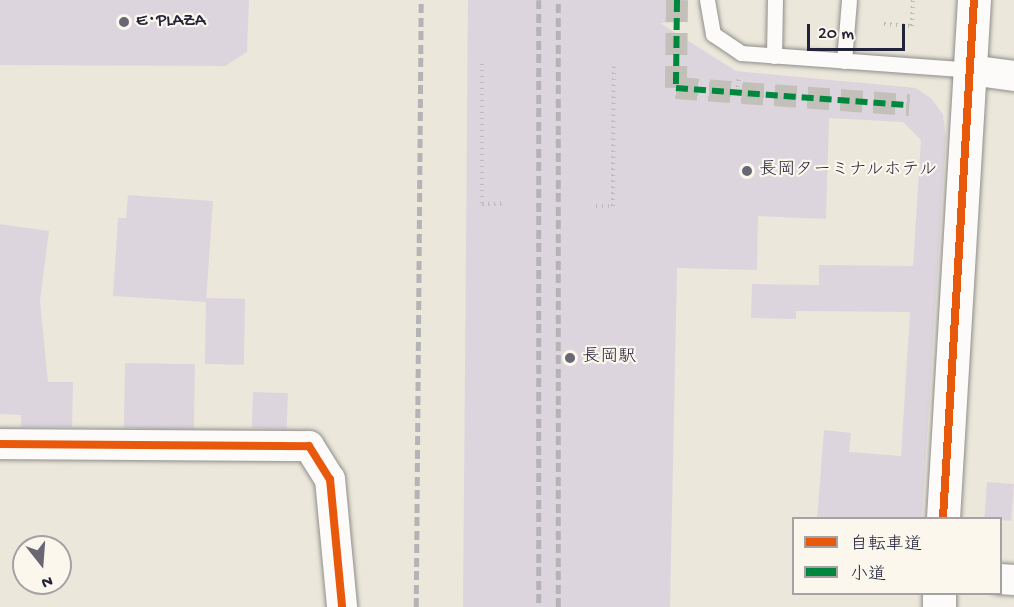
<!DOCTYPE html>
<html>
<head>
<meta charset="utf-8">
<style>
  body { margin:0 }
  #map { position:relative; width:1014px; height:607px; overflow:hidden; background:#ebe7da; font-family:"Gochi Hand","Klee One",sans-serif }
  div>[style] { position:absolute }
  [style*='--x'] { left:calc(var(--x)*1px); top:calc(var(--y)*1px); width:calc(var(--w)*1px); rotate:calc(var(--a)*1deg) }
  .building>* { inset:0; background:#ddd5de; transform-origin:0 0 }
  .pedestrian-tunnel>* { height:22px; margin-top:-11px; transform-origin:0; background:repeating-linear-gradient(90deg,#c3c0ba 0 22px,transparent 0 33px) }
  .path>* { height:4px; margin-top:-2px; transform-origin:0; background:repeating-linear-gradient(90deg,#bdbcbd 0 1.5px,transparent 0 6px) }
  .roads { filter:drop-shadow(0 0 2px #908e8c) drop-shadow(0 0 2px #908e8c) }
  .service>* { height:15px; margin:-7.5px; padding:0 7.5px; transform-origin:7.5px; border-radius:7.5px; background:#fcfbf9 }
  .minor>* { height:30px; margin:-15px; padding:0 15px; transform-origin:15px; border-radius:15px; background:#fcfbf9 }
  .tertiary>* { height:33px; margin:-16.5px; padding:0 16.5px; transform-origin:16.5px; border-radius:16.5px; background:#fcfbf9 }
  .rail>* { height:4.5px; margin-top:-2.25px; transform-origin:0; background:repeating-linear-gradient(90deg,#b4b3b5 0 9px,transparent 0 13.5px) }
  .quiet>* { height:6px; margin-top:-3px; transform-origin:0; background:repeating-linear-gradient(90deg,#00873e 0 12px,transparent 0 18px) }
  .cycleway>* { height:8px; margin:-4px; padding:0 4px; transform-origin:4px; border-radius:4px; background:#e8590c }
  .dots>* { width:16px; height:16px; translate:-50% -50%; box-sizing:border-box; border:3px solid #fbf7ec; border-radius:50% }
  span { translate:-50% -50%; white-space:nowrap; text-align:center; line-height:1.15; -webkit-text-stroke:4.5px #fbf7ec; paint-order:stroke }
  .poi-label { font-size:18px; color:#22223b }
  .left { translate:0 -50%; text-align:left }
  .legend { position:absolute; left:792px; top:517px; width:210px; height:78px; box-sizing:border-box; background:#fbf7ec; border:2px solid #a4a2a5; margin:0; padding:8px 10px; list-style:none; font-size:18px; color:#22223b }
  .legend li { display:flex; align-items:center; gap:12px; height:30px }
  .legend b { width:30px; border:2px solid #a4a2a5 }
  .north { position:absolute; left:12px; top:535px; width:60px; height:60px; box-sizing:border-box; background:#fbf7ec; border:2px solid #a4a2a5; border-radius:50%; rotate:163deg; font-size:16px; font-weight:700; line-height:24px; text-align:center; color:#22223b }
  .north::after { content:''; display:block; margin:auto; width:21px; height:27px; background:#686773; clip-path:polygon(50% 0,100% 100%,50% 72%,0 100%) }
  .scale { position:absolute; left:807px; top:24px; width:98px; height:27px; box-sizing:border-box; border:3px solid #22223b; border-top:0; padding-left:8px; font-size:18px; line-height:21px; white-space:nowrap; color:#22223b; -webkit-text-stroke:4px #fbf7ec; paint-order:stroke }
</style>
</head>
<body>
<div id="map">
  <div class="building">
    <div style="clip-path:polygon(0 0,249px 0,247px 52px,225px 66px,0 65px)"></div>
    <div style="clip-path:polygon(468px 0,683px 0,684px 22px,660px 23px,736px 71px,916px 88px,932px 99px,943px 115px,946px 137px,922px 519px,817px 519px,824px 430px,851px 433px,849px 452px,901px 456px,910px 312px,796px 311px,796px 319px,751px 318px,752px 284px,819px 285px,819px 265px,913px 266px,921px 140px,903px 122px,829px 118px,826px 219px,758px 216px,757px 270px,677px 268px,670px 607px,463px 607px)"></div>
    <div style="clip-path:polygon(128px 195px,213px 201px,206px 302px,113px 296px,118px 218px,126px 218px)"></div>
    <div style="clip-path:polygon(0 224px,49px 231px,40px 301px,48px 382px,73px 382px,72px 427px,21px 427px,21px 415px,0 414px)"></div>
    <div style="left:206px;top:298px;width:39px;height:66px;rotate:1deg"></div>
    <div style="left:125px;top:363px;width:70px;height:65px;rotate:1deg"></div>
    <div style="left:253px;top:392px;width:35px;height:36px;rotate:2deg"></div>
    <div style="left:987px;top:482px;width:27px;height:37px;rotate:4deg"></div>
  </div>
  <div class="pedestrian-tunnel">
    <div style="--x:677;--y:0;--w:88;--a:90.7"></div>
    <div style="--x:676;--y:88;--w:234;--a:4.2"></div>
  </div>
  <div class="path">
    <div style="--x:884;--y:24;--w:28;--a:4"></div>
    <div style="--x:912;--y:26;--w:26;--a:-88"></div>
    <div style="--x:482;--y:64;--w:140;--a:90"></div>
    <div style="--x:482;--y:204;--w:23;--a:-2"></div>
    <div style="--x:737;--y:93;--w:16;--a:-83"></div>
    <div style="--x:596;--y:206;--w:17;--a:0"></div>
    <div style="--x:613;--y:206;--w:143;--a:-89.6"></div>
  </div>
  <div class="roads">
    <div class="service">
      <div style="--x:707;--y:0;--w:35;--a:80"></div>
      <div style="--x:713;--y:34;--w:34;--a:34"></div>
      <div style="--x:741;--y:53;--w:230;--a:4.2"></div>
      <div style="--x:774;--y:56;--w:56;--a:-89"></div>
      <div style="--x:844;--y:61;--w:61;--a:-85.3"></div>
    </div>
    <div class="minor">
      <div style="--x:970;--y:70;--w:44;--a:7.8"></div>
      <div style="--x:0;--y:444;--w:309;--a:0.4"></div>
      <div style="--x:309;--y:446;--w:39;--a:58"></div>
      <div style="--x:330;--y:479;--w:129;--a:84.6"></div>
      <div style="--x:1000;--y:579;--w:14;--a:4"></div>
    </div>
    <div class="tertiary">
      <div style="--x:943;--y:518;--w:519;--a:-86.58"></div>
      <div style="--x:939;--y:607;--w:13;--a:-90"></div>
    </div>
  </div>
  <div class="rail">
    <div style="--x:539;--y:0;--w:607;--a:90"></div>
    <div style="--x:416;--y:607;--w:607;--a:-89.53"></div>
    <div style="--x:558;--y:607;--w:607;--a:-90"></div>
  </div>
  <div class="quiet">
    <div style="--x:677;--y:0;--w:88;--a:90.7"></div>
    <div style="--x:676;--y:88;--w:234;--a:4.2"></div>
  </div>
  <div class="cycleway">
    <div style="--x:0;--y:444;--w:309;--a:0.4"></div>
    <div style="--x:309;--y:446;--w:39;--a:58"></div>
    <div style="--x:330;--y:479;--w:129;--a:84.6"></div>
    <div style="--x:943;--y:518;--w:519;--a:-86.58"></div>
  </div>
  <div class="dots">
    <div style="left:124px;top:22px;background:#686773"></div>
    <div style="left:747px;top:171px;background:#686773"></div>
    <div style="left:570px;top:358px;background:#686773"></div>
  </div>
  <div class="poi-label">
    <span class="left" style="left:136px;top:22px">E･PLAZA</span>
    <span class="left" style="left:759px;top:171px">長岡ターミナルホテル</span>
    <span class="left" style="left:582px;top:358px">長岡駅</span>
  </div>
  <ul class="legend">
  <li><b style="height:8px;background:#e8590c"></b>自転車道</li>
  <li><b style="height:8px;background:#00873e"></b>小道</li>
  </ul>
  <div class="north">N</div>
  <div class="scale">20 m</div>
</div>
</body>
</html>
